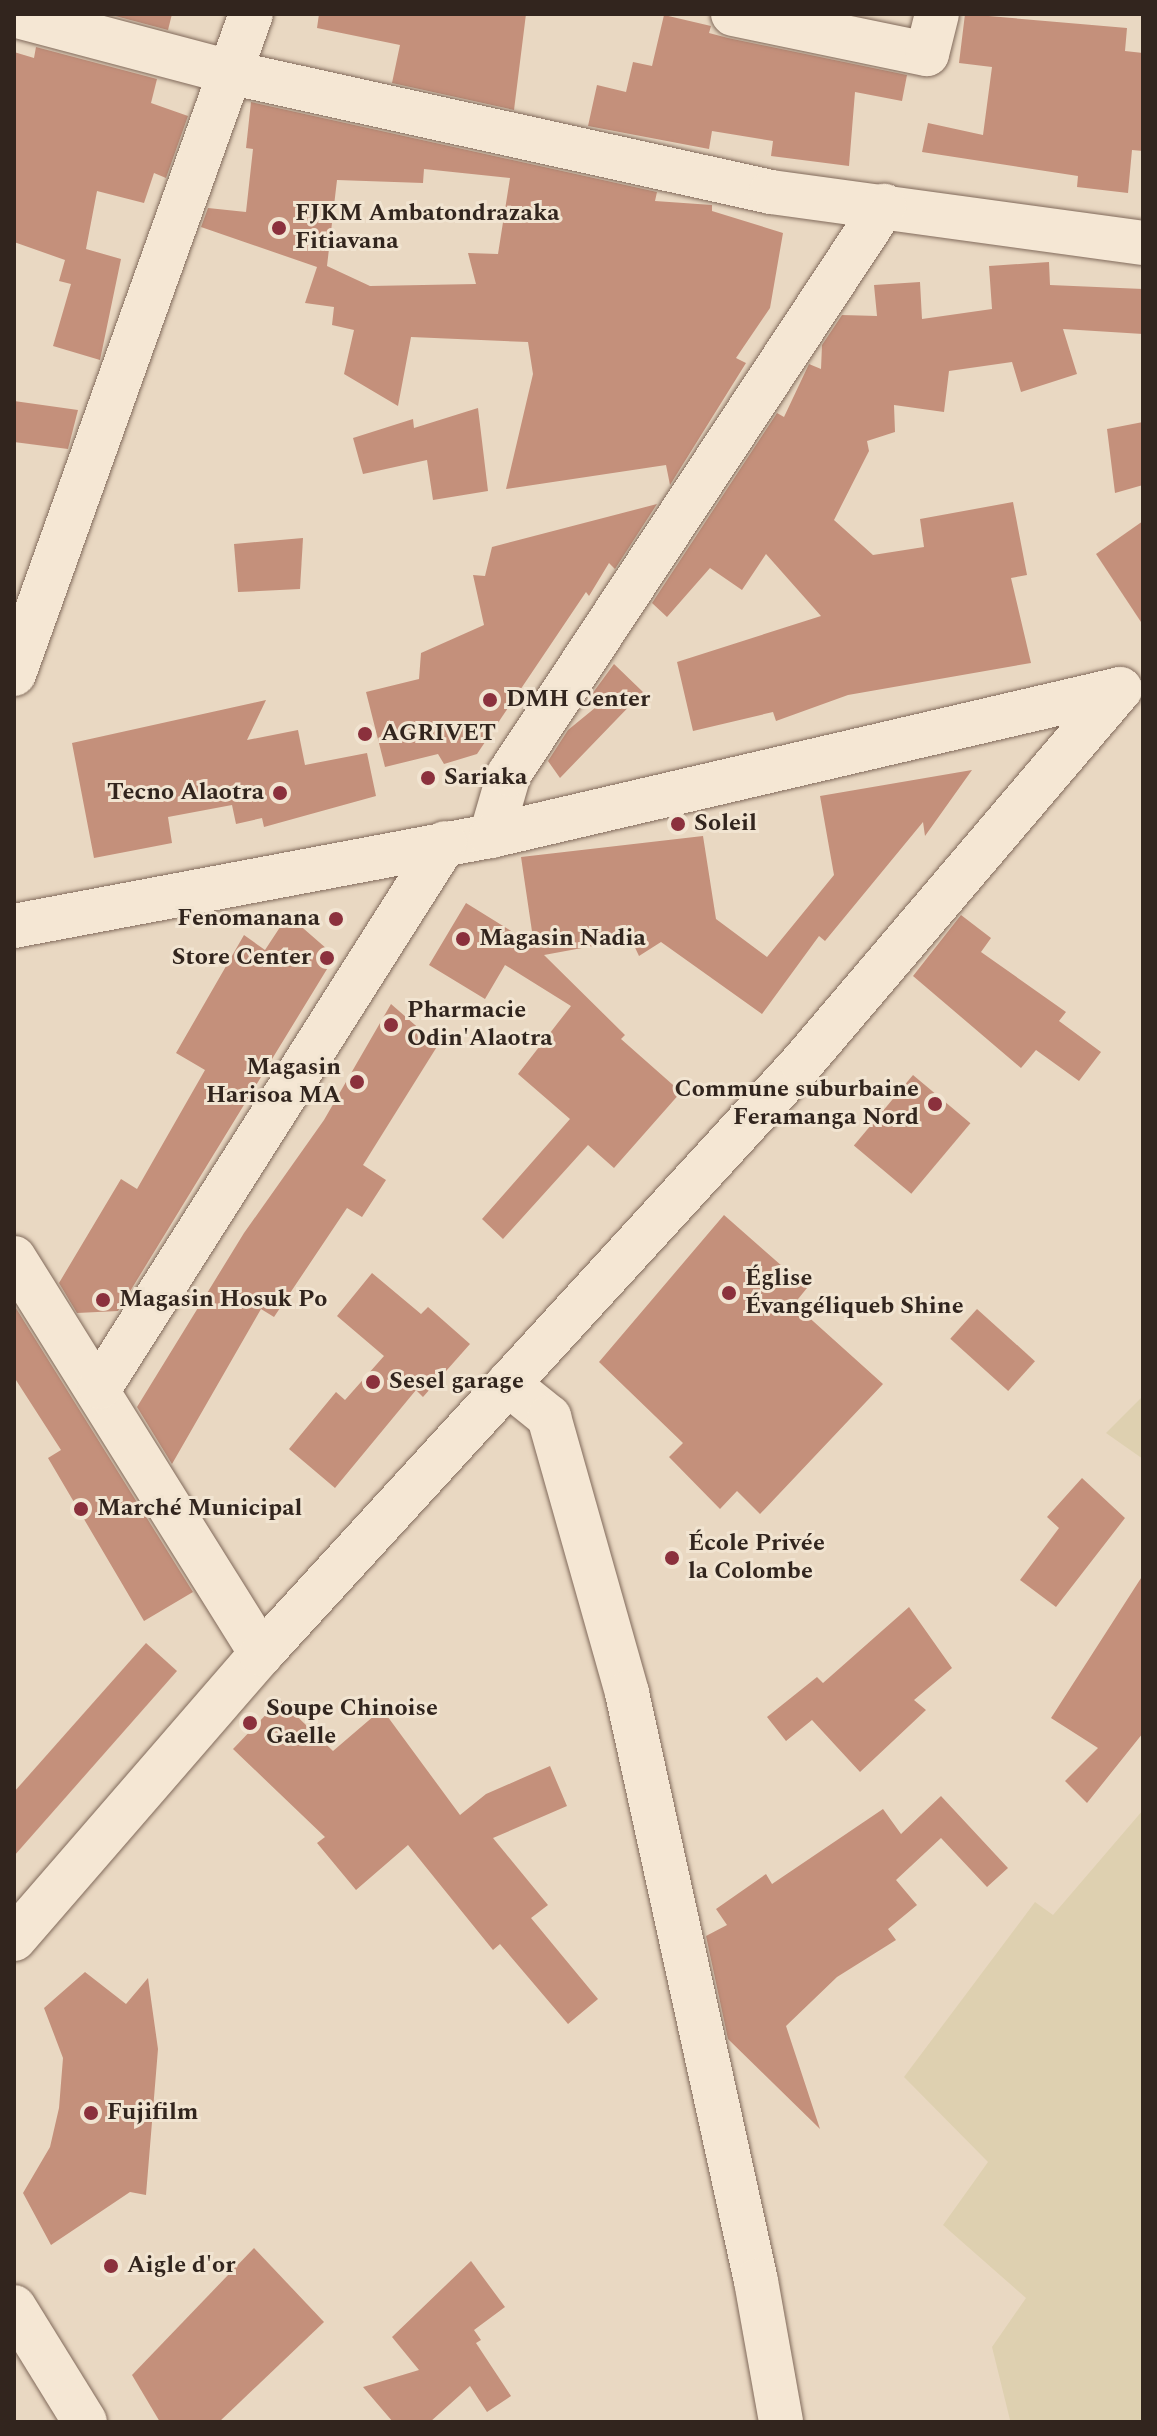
<!DOCTYPE html>
<html>
<head>
<meta charset="utf-8">
<style>
  body { margin:0 }
  #map { position:relative; width:1157px; height:2436px; overflow:hidden; background:#e9d8c2; font-family:Spectral,serif }
  div>[style] { position:absolute }
  [style*='--x'] { left:calc(var(--x)*1px); top:calc(var(--y)*1px); width:calc(var(--w)*1px); rotate:calc(var(--a)*1deg) }
  .farmland>* { inset:0; background:#ded0b0 }
  .building>* { inset:0; background:#c4907b; transform-origin:0 0 }
  .roads { filter:drop-shadow(0 0 2px #816a5b) drop-shadow(0 0 2px #816a5b) }
  .minor>* { height:44px; margin:-22px; padding:0 22px; transform-origin:22px; border-radius:22px; background:#f5e7d4 }
  .dots>* { width:22px; height:22px; translate:-50% -50%; box-sizing:border-box; border:4px solid #f1e4d1; border-radius:50% }
  span { translate:-50% -50%; white-space:nowrap; text-align:center; line-height:1.15; -webkit-text-stroke:6px #f1e4d1; paint-order:stroke }
  .poi-label { font-size:24px; color:#32251e; font-weight:700 }
  .left { translate:0 -50%; text-align:left }
  .right { translate:-100% -50%; text-align:right }
  .frame { position:absolute; inset:0; border:16px solid #32251e; pointer-events:none }
</style>
</head>
<body>
<div id="map">
  <div class="farmland">
    <div style="clip-path:polygon(1143px 1396px,1143px 1459px,1106px 1433px)"></div>
    <div style="clip-path:polygon(1143px 1810px,1143px 2422px,1010px 2420px,992px 2347px,1026px 2298px,943px 2225px,988px 2162px,904px 2077px,1035px 1902px,1053px 1915px)"></div>
  </div>
  <div class="building">
    <div style="clip-path:polygon(108px 14px,172px 14px,168px 30px)"></div>
    <div style="clip-path:polygon(319px 14px,526px 14px,514px 110px,392px 83px,400px 45px,317px 28px)"></div>
    <div style="clip-path:polygon(965px 14px,1127px 28px,1125px 51px,1143px 53px,1143px 151px,1132px 150px,1128px 193px,1077px 187px,1078px 176px,922px 152px,928px 123px,983px 135px,992px 67px,959px 63px)"></div>
    <div style="clip-path:polygon(664px 15px,711px 26px,709px 33px,728px 38px,907px 75px,902px 101px,855px 92px,849px 166px,771px 156px,773px 141px,712px 131px,709px 149px,588px 126px,597px 85px,626px 92px,633px 62px,652px 66px)"></div>
    <div style="clip-path:polygon(36px 47px,157px 79px,151px 103px,188px 116px,166px 178px,154px 173px,144px 203px,97px 191px,86px 249px,121px 259px,100px 360px,53px 346px,71px 284px,59px 281px,65px 260px,14px 242px,14px 52px,34px 58px)"></div>
    <div style="clip-path:polygon(evenodd,251px 102px,657px 192px,655px 201px,712px 205px,712px 211px,783px 233px,770px 308px,736px 358px,746px 363px,670px 485px,666px 465px,506px 489px,533px 374px,528px 342px,411px 337px,398px 406px,344px 374px,354px 330px,332px 325px,334px 307px,305px 303px,317px 267px,201px 227px,208px 208px,246px 212px,253px 149px,246px 148px,251px 102px,424px 169px,510px 178px,498px 254px,468px 253px,476px 284px,370px 286px,327px 266px,337px 180px,423px 183px,424px 169px)"></div>
    <div style="clip-path:polygon(1049px 262px,1050px 285px,1143px 289px,1143px 334px,1063px 329px,1077px 374px,1021px 392px,1012px 362px,949px 371px,944px 412px,894px 405px,895px 432px,867px 441px,869px 451px,834px 520px,873px 555px,924px 547px,920px 519px,1013px 502px,1027px 575px,1011px 578px,1031px 663px,848px 695px,776px 721px,773px 712px,693px 731px,677px 662px,821px 616px,766px 554px,742px 590px,710px 568px,667px 617px,652px 603px,777px 413px,784px 417px,809px 364px,821px 369px,822px 345px,842px 315px,877px 316px,874px 285px,920px 282px,922px 319px,992px 309px,989px 266px)"></div>
    <div style="clip-path:polygon(14px 401px,78px 410px,68px 449px,14px 442px)"></div>
    <div style="clip-path:polygon(478px 408px,488px 491px,433px 500px,427px 460px,363px 474px,353px 438px,413px 419px,414px 428px)"></div>
    <div style="clip-path:polygon(1143px 422px,1143px 485px,1115px 493px,1107px 429px)"></div>
    <div style="clip-path:polygon(657px 504px,615px 569px,609px 563px,589px 596px,586px 592px,477px 754px,444px 764px,438px 754px,385px 767px,366px 692px,419px 679px,421px 653px,484px 625px,473px 575px,485px 576px,492px 547px)"></div>
    <div style="clip-path:polygon(1143px 521px,1143px 625px,1096px 554px)"></div>
    <div style="clip-path:polygon(303px 538px,300px 589px,238px 592px,234px 544px)"></div>
    <div style="clip-path:polygon(614px 664px,643px 692px,560px 778px,548px 761px,568px 730px,601px 703px,592px 694px)"></div>
    <div style="clip-path:polygon(266px 700px,247px 740px,298px 730px,305px 765px,367px 753px,376px 796px,264px 827px,262px 818px,236px 824px,232px 805px,168px 817px,172px 843px,94px 858px,72px 743px)"></div>
    <div style="clip-path:polygon(972px 770px,925px 836px,923px 822px,825px 941px,819px 936px,762px 1014px,661px 942px,639px 956px,631px 939px,544px 955px,625px 1035px,621px 1039px,681px 1092px,614px 1168px,588px 1145px,503px 1239px,482px 1219px,570px 1119px,518px 1074px,571px 1006px,505px 965px,485px 999px,429px 965px,466px 903px,534px 945px,521px 857px,703px 836px,716px 919px,767px 957px,834px 875px,820px 796px)"></div>
    <div style="clip-path:polygon(288px 915px,335px 956px,118px 1311px,77px 1313px,59px 1283px,121px 1179px,137px 1189px,205px 1070px,176px 1053px,244px 935px,265px 950px)"></div>
    <div style="clip-path:polygon(961px 915px,991px 938px,981px 952px,1066px 1012px,1059px 1021px,1101px 1052px,1079px 1081px,1036px 1050px,1021px 1068px,913px 976px)"></div>
    <div style="clip-path:polygon(391px 1004px,438px 1045px,363px 1165px,386px 1180px,362px 1217px,347px 1208px,274px 1317px,261px 1309px,172px 1464px,137px 1407px,244px 1233px,324px 1120px)"></div>
    <div style="left:913px;top:1075px;width:75px;height:92px;rotate:40deg"></div>
    <div style="clip-path:polygon(724px 1215px,807px 1288px,794px 1304px,883px 1384px,760px 1514px,737px 1491px,720px 1509px,669px 1457px,683px 1443px,599px 1362px)"></div>
    <div style="clip-path:polygon(372px 1273px,421px 1314px,428px 1307px,470px 1344px,423px 1397px,416px 1390px,335px 1488px,289px 1449px,336px 1392px,345px 1400px,384px 1356px,337px 1316px)"></div>
    <div style="clip-path:polygon(14px 1305px,193px 1592px,144px 1621px,48px 1458px,61px 1450px,14px 1377px)"></div>
    <div style="left:977px;top:1309px;width:78px;height:40px;rotate:42deg"></div>
    <div style="clip-path:polygon(1082px 1478px,1125px 1518px,1056px 1607px,1020px 1580px,1059px 1528px,1047px 1517px)"></div>
    <div style="clip-path:polygon(1143px 1575px,1143px 1733px,1087px 1803px,1065px 1781px,1098px 1748px,1051px 1718px)"></div>
    <div style="clip-path:polygon(909px 1607px,952px 1668px,914px 1700px,926px 1710px,860px 1772px,812px 1720px,786px 1741px,767px 1717px,817px 1677px,823px 1683px)"></div>
    <div style="clip-path:polygon(146px 1643px,177px 1671px,14px 1856px,14px 1792px)"></div>
    <div style="clip-path:polygon(280px 1700px,333px 1751px,382px 1709px,460px 1815px,486px 1794px,550px 1766px,567px 1806px,493px 1838px,548px 1905px,531px 1918px,598px 1999px,568px 2024px,500px 1944px,493px 1950px,408px 1845px,356px 1890px,317px 1843px,325px 1837px,233px 1749px)"></div>
    <div style="clip-path:polygon(941px 1796px,1008px 1868px,987px 1887px,941px 1838px,896px 1880px,917px 1905px,888px 1929px,896px 1940px,837px 1977px,786px 2026px,820px 2129px,728px 2039px,706px 1936px,727px 1925px,716px 1909px,766px 1874px,772px 1884px,883px 1809px,901px 1834px)"></div>
    <div style="clip-path:polygon(85px 1972px,126px 2004px,148px 1978px,158px 2049px,146px 2195px,130px 2192px,51px 2245px,23px 2193px,50px 2147px,59px 2108px,63px 2058px,44px 2008px)"></div>
    <div style="clip-path:polygon(254px 2248px,324px 2322px,219px 2422px,160px 2422px,132px 2375px)"></div>
    <div style="clip-path:polygon(471px 2261px,505px 2307px,474px 2330px,481px 2340px,476px 2343px,511px 2396px,487px 2412px,470px 2386px,430px 2422px,393px 2422px,363px 2387px,419px 2370px,392px 2337px)"></div>
  </div>
  <div class="roads">
    <div class="minor">
      <div style="--x:733;--y:14;--w:198;--a:11.7"></div>
      <div style="--x:927;--y:54;--w:41;--a:-76"></div>
      <div style="--x:14;--y:15;--w:227;--a:14.8"></div>
      <div style="--x:233;--y:73;--w:551;--a:12.47"></div>
      <div style="--x:771;--y:192;--w:375;--a:7.8"></div>
      <div style="--x:14;--y:674;--w:701;--a:-70.25"></div>
      <div style="--x:491;--y:836;--w:65;--a:-73.8"></div>
      <div style="--x:509;--y:774;--w:681;--a:-56.57"></div>
      <div style="--x:14;--y:926;--w:485;--a:-10.7"></div>
      <div style="--x:491;--y:836;--w:646;--a:-13.15"></div>
      <div style="--x:14;--y:1258;--w:467;--a:58"></div>
      <div style="--x:508;--y:1384;--w:53;--a:38.8"></div>
      <div style="--x:549;--y:1417;--w:287;--a:74.2"></div>
      <div style="--x:627;--y:1693;--w:602;--a:77.63"></div>
      <div style="--x:756;--y:2281;--w:143;--a:79.9"></div>
      <div style="--x:100;--y:1387;--w:644;--a:-57.62"></div>
      <div style="--x:14;--y:1939;--w:377;--a:-49.1"></div>
      <div style="--x:261;--y:1654;--w:801;--a:-47.53"></div>
      <div style="--x:802;--y:1063;--w:491;--a:-49.6"></div>
      <div style="--x:14;--y:2307;--w:135;--a:58.3"></div>
    </div>
  </div>
  <div class="dots">
    <div style="left:279px;top:228px;background:#8b313d"></div>
    <div style="left:490px;top:700px;background:#8b313d"></div>
    <div style="left:365px;top:734px;background:#8b313d"></div>
    <div style="left:428px;top:778px;background:#8b313d"></div>
    <div style="left:280px;top:793px;background:#8b313d"></div>
    <div style="left:678px;top:824px;background:#8b313d"></div>
    <div style="left:336px;top:919px;background:#8b313d"></div>
    <div style="left:463px;top:939px;background:#8b313d"></div>
    <div style="left:327px;top:958px;background:#8b313d"></div>
    <div style="left:391px;top:1025px;background:#8b313d"></div>
    <div style="left:357px;top:1082px;background:#8b313d"></div>
    <div style="left:935px;top:1104px;background:#8b313d"></div>
    <div style="left:729px;top:1293px;background:#8b313d"></div>
    <div style="left:103px;top:1300px;background:#8b313d"></div>
    <div style="left:373px;top:1382px;background:#8b313d"></div>
    <div style="left:81px;top:1509px;background:#8b313d"></div>
    <div style="left:672px;top:1558px;background:#8b313d"></div>
    <div style="left:250px;top:1723px;background:#8b313d"></div>
    <div style="left:91px;top:2113px;background:#8b313d"></div>
    <div style="left:111px;top:2266px;background:#8b313d"></div>
  </div>
  <div class="poi-label">
    <span class="left" style="left:295px;top:228px">FJKM Ambatondrazaka<br>Fitiavana</span>
    <span class="left" style="left:506px;top:700px">DMH Center</span>
    <span class="left" style="left:381px;top:734px">AGRIVET</span>
    <span class="left" style="left:444px;top:778px">Sariaka</span>
    <span class="right" style="left:264px;top:793px">Tecno Alaotra</span>
    <span class="left" style="left:694px;top:824px">Soleil</span>
    <span class="right" style="left:320px;top:919px">Fenomanana</span>
    <span class="left" style="left:479px;top:939px">Magasin Nadia</span>
    <span class="right" style="left:311px;top:958px">Store Center</span>
    <span class="left" style="left:407px;top:1025px">Pharmacie<br>Odin'Alaotra</span>
    <span class="right" style="left:341px;top:1082px">Magasin<br>Harisoa MA</span>
    <span class="right" style="left:919px;top:1104px">Commune suburbaine<br>Feramanga Nord</span>
    <span class="left" style="left:745px;top:1293px">Église<br>Évangéliqueb Shine</span>
    <span class="left" style="left:119px;top:1300px">Magasin Hosuk Po</span>
    <span class="left" style="left:389px;top:1382px">Sesel garage</span>
    <span class="left" style="left:97px;top:1509px">Marché Municipal</span>
    <span class="left" style="left:688px;top:1558px">École Privée<br>la Colombe</span>
    <span class="left" style="left:266px;top:1723px">Soupe Chinoise<br>Gaelle</span>
    <span class="left" style="left:107px;top:2113px">Fujifilm</span>
    <span class="left" style="left:127px;top:2266px">Aigle d'or</span>
  </div>
  <div class="frame"></div>
</div>
</body>
</html>
